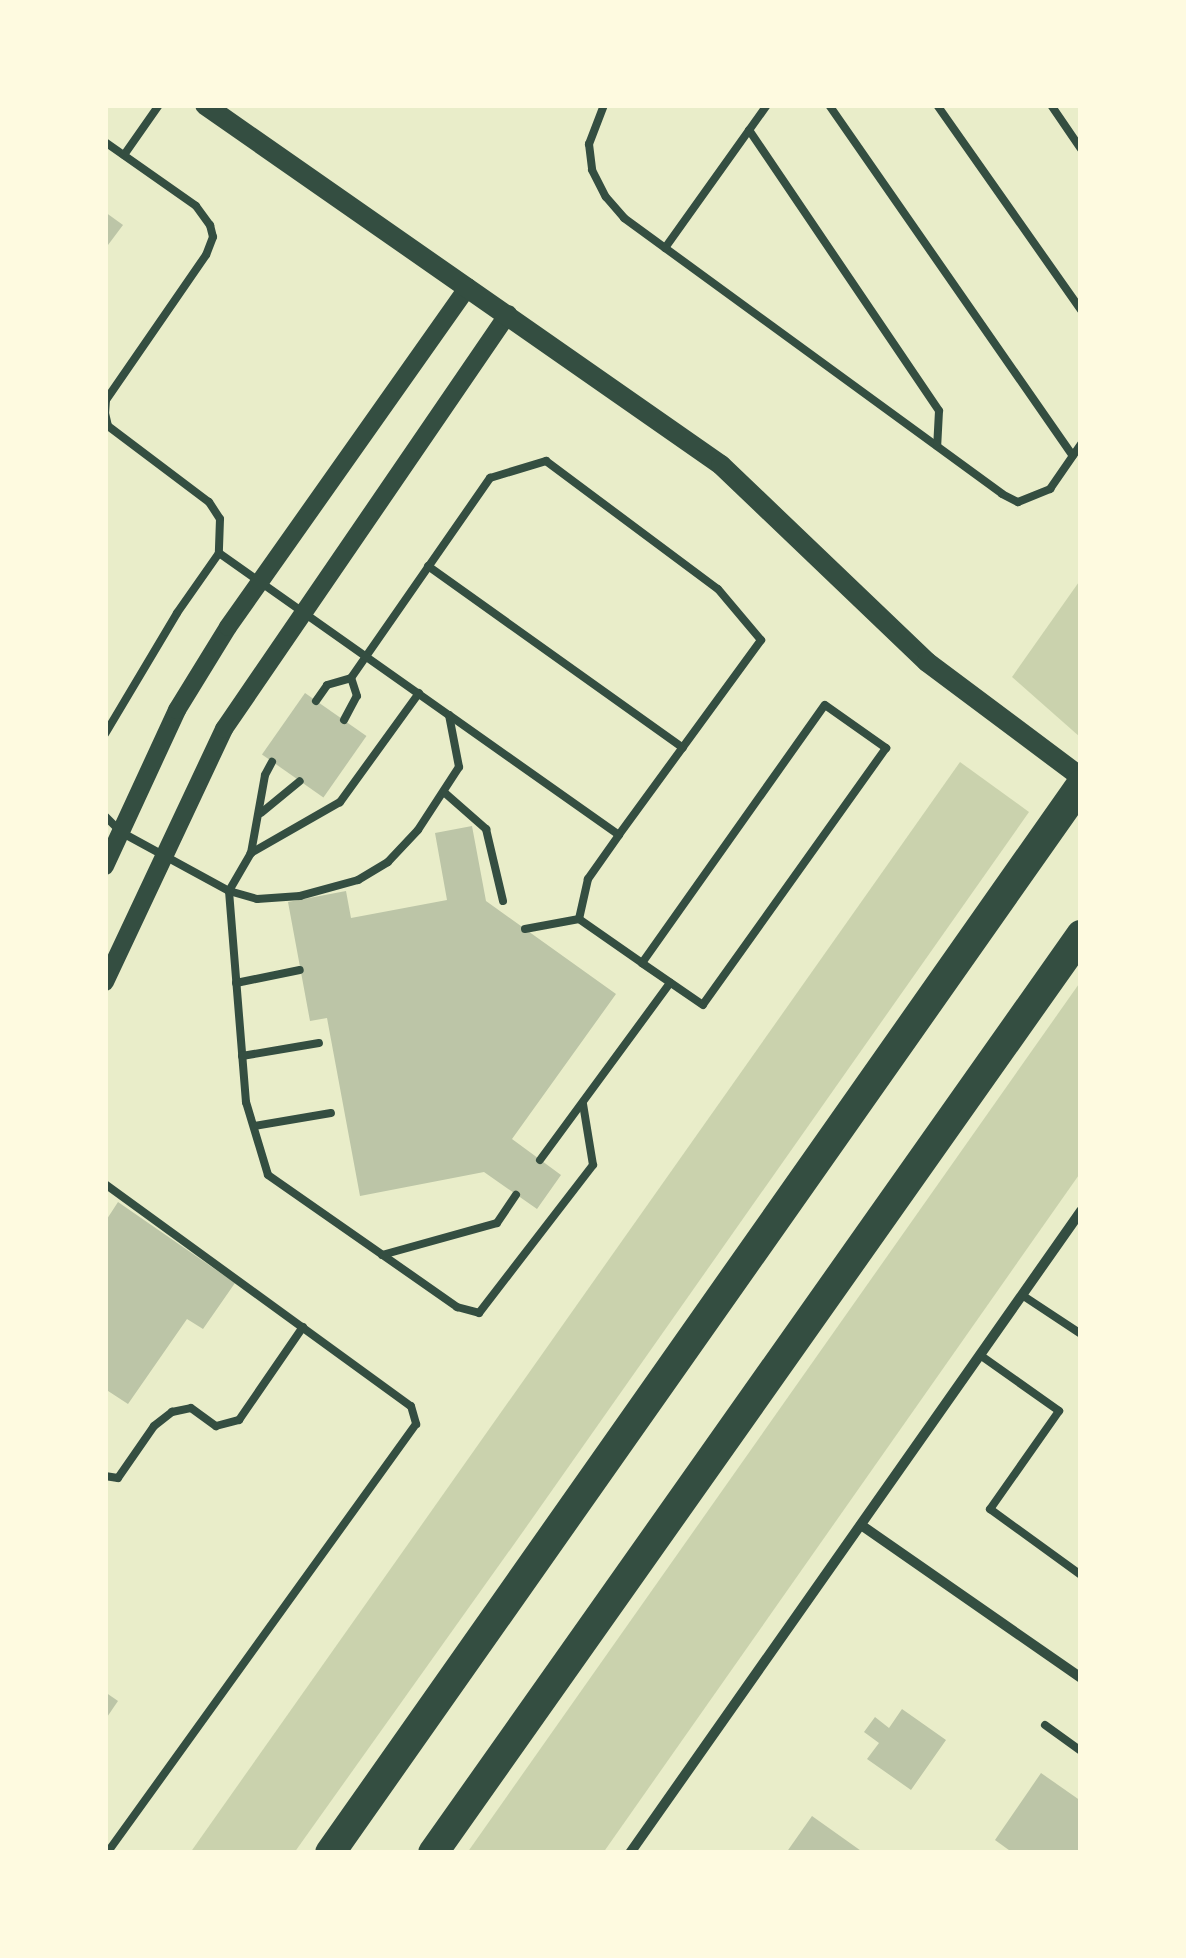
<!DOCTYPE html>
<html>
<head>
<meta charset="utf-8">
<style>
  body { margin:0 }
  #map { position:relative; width:1186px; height:1958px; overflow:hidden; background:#e9edc9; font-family:Inter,sans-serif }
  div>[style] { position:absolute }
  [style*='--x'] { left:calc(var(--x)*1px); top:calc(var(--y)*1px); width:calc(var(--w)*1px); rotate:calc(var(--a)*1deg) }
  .green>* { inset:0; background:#cad2ad }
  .building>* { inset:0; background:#bcc5a7; transform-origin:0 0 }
  .service>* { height:8px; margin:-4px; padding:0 4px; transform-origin:4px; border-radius:4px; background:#344e41 }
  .minor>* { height:10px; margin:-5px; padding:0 5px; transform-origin:5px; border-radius:5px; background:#344e41 }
  .tertiary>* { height:18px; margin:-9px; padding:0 9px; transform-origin:9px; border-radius:9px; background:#344e41 }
  .secondary>* { height:20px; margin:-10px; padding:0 10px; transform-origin:10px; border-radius:10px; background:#344e41 }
  .motorway>* { height:30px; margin:-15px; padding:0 15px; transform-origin:15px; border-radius:15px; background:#344e41 }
  span { translate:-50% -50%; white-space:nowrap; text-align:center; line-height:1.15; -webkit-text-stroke:9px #fefae0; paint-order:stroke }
  .frame { position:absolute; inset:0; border:108px solid #fefae0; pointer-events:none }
</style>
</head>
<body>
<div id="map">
  <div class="green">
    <div style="clip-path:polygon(1081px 579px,1081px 736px,1080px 737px,1012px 677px)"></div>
    <div style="clip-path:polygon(960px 762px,1029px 812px,522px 1533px,294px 1853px,190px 1853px)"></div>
    <div style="clip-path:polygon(1081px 981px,1081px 1172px,603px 1853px,467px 1853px)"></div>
  </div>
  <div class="building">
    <div style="clip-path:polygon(105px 212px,123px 225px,105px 249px)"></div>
    <div style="left:305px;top:693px;width:75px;height:75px;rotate:35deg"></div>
    <div style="clip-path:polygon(472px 826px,486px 901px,616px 994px,512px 1139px,561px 1175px,537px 1209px,484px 1172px,360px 1196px,327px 1018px,310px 1021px,288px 902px,346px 891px,351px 918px,447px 900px,435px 833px)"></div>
    <div style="clip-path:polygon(118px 1202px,235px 1283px,203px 1329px,187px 1319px,128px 1404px,105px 1389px,105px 1222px)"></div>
    <div style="clip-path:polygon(105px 1692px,118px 1701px,105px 1720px)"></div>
    <div style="clip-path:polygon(902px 1709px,946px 1740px,911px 1790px,867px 1759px,879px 1743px,864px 1732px,875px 1717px,889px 1728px)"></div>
    <div style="clip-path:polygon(1041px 1773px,1081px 1801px,1081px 1853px,1013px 1853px,995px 1840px)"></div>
    <div style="clip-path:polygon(812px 1816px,864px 1853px,786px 1853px)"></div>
  </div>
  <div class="service">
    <div style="--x:604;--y:105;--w:42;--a:111"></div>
    <div style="--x:589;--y:144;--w:26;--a:83"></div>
    <div style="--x:592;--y:170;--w:30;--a:63"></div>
    <div style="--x:606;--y:197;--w:28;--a:49"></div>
    <div style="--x:624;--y:218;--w:468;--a:36.1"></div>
    <div style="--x:1002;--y:494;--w:18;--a:27"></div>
    <div style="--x:1018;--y:502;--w:35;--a:-22"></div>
    <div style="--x:1050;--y:489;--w:55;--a:-55.4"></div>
    <div style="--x:829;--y:105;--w:427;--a:55.2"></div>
    <div style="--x:937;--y:105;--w:251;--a:54.9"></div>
    <div style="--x:1051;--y:105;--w:53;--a:55.7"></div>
    <div style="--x:749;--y:130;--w:339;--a:55.9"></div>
    <div style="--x:939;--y:411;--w:35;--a:93"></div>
    <div style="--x:105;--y:142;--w:111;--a:35.1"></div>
    <div style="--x:196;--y:206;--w:24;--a:54"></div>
    <div style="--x:210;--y:225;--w:12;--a:76"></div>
    <div style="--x:213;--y:237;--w:19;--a:111"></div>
    <div style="--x:206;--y:255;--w:176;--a:124.6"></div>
    <div style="--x:106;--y:400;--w:13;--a:94"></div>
    <div style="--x:105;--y:413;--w:13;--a:77"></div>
    <div style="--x:108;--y:426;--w:126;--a:37"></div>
    <div style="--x:209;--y:502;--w:20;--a:57"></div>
    <div style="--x:220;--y:519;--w:34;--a:92"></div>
    <div style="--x:124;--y:155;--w:61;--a:-55"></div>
    <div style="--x:665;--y:248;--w:176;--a:-54.5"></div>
    <div style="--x:428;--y:566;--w:313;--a:35.5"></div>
    <div style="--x:419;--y:693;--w:135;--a:125.9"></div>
    <div style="--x:340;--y:802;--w:103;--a:150.2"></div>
    <div style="--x:251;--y:853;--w:44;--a:120.1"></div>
    <div style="--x:229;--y:891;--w:212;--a:85.4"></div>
    <div style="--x:246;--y:1102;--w:76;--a:73.2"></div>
    <div style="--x:268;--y:1175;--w:231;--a:34.9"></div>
    <div style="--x:457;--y:1307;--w:23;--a:15"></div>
    <div style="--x:479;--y:1313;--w:187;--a:-52.4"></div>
    <div style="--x:593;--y:1165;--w:62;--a:-99.3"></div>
    <div style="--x:316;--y:701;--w:19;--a:-55"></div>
    <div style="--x:327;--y:685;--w:25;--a:-16"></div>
    <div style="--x:351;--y:678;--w:244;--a:-55.2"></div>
    <div style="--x:490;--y:478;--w:59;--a:-16.9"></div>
    <div style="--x:546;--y:461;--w:214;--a:36.7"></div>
    <div style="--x:718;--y:589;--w:67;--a:49.9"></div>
    <div style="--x:761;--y:640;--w:241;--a:126.1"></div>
    <div style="--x:619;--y:835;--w:208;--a:-144.8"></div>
    <div style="--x:344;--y:720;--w:27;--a:-62"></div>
    <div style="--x:357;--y:696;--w:19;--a:-108"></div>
    <div style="--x:105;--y:734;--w:141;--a:-59.2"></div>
    <div style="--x:177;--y:613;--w:73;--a:-55"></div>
    <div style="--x:219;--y:553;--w:281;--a:35.2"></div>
    <div style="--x:449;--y:715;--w:53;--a:79.1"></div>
    <div style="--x:459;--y:767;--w:75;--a:123.1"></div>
    <div style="--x:418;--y:830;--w:44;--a:133.2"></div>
    <div style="--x:388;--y:862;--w:35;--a:149"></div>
    <div style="--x:358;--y:880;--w:60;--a:164.6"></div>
    <div style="--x:300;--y:896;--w:43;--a:176"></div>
    <div style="--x:257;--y:899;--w:29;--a:-164"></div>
    <div style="--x:229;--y:891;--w:123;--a:-151.4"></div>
    <div style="--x:121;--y:832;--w:23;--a:-135"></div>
    <div style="--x:445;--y:793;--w:55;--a:41.3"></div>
    <div style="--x:486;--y:829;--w:74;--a:76.7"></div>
    <div style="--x:261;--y:813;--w:50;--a:-39.4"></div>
    <div style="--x:619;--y:835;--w:54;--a:125.2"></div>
    <div style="--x:588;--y:879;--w:41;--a:102.7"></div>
    <div style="--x:579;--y:919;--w:77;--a:34.9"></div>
    <div style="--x:642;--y:963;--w:316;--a:-54.7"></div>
    <div style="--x:825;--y:705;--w:75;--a:35.2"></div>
    <div style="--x:886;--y:748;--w:315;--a:125.5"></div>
    <div style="--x:703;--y:1005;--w:74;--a:-145.5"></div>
    <div style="--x:251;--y:853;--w:79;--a:-79.8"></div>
    <div style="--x:265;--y:775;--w:15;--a:-62"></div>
    <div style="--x:525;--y:929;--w:55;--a:-10.5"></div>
    <div style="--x:236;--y:983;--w:65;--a:-11.5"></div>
    <div style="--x:242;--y:1056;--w:78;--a:-9.6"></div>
    <div style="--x:254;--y:1126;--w:78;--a:-9.6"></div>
    <div style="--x:540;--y:1160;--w:220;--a:-53.7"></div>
    <div style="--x:105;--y:1184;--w:378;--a:36"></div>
    <div style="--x:411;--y:1406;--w:19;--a:74"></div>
    <div style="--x:416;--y:1424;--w:529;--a:125.76"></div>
    <div style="--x:382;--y:1255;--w:119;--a:-15.5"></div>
    <div style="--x:497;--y:1223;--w:34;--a:-56"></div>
    <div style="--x:1022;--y:1295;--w:71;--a:33.5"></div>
    <div style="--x:980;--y:1355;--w:97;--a:35.3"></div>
    <div style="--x:1059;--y:1411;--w:120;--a:125.1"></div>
    <div style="--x:990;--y:1509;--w:112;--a:36"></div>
    <div style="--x:105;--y:1476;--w:13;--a:9"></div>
    <div style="--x:118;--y:1478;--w:63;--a:-55.3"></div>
    <div style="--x:154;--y:1426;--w:23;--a:-38"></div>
    <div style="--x:172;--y:1412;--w:19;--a:-12"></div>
    <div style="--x:191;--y:1408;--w:31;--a:36"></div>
    <div style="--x:216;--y:1426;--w:24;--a:-15"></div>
    <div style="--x:239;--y:1420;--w:113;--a:-55.5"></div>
    <div style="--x:1045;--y:1725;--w:44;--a:35.8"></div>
  </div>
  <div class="minor">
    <div style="--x:861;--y:1525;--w:268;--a:34.8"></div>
    <div style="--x:630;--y:1853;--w:785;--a:-54.91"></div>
  </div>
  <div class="tertiary">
    <div style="--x:105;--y:866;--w:172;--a:-65.2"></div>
    <div style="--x:177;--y:710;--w:97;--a:-58.4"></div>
    <div style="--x:228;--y:627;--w:416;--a:-54.8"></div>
    <div style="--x:105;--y:982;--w:280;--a:-64.8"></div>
    <div style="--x:224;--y:729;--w:503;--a:-55.61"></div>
  </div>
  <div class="secondary">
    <div style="--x:205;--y:105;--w:629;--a:34.9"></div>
    <div style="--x:721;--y:465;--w:285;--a:43.7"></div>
    <div style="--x:927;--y:662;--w:192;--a:36.8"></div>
  </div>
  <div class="motorway">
    <div style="--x:330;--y:1853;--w:1306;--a:-54.89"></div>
    <div style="--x:433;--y:1853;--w:1124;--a:-54.78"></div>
  </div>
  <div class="frame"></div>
</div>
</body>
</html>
